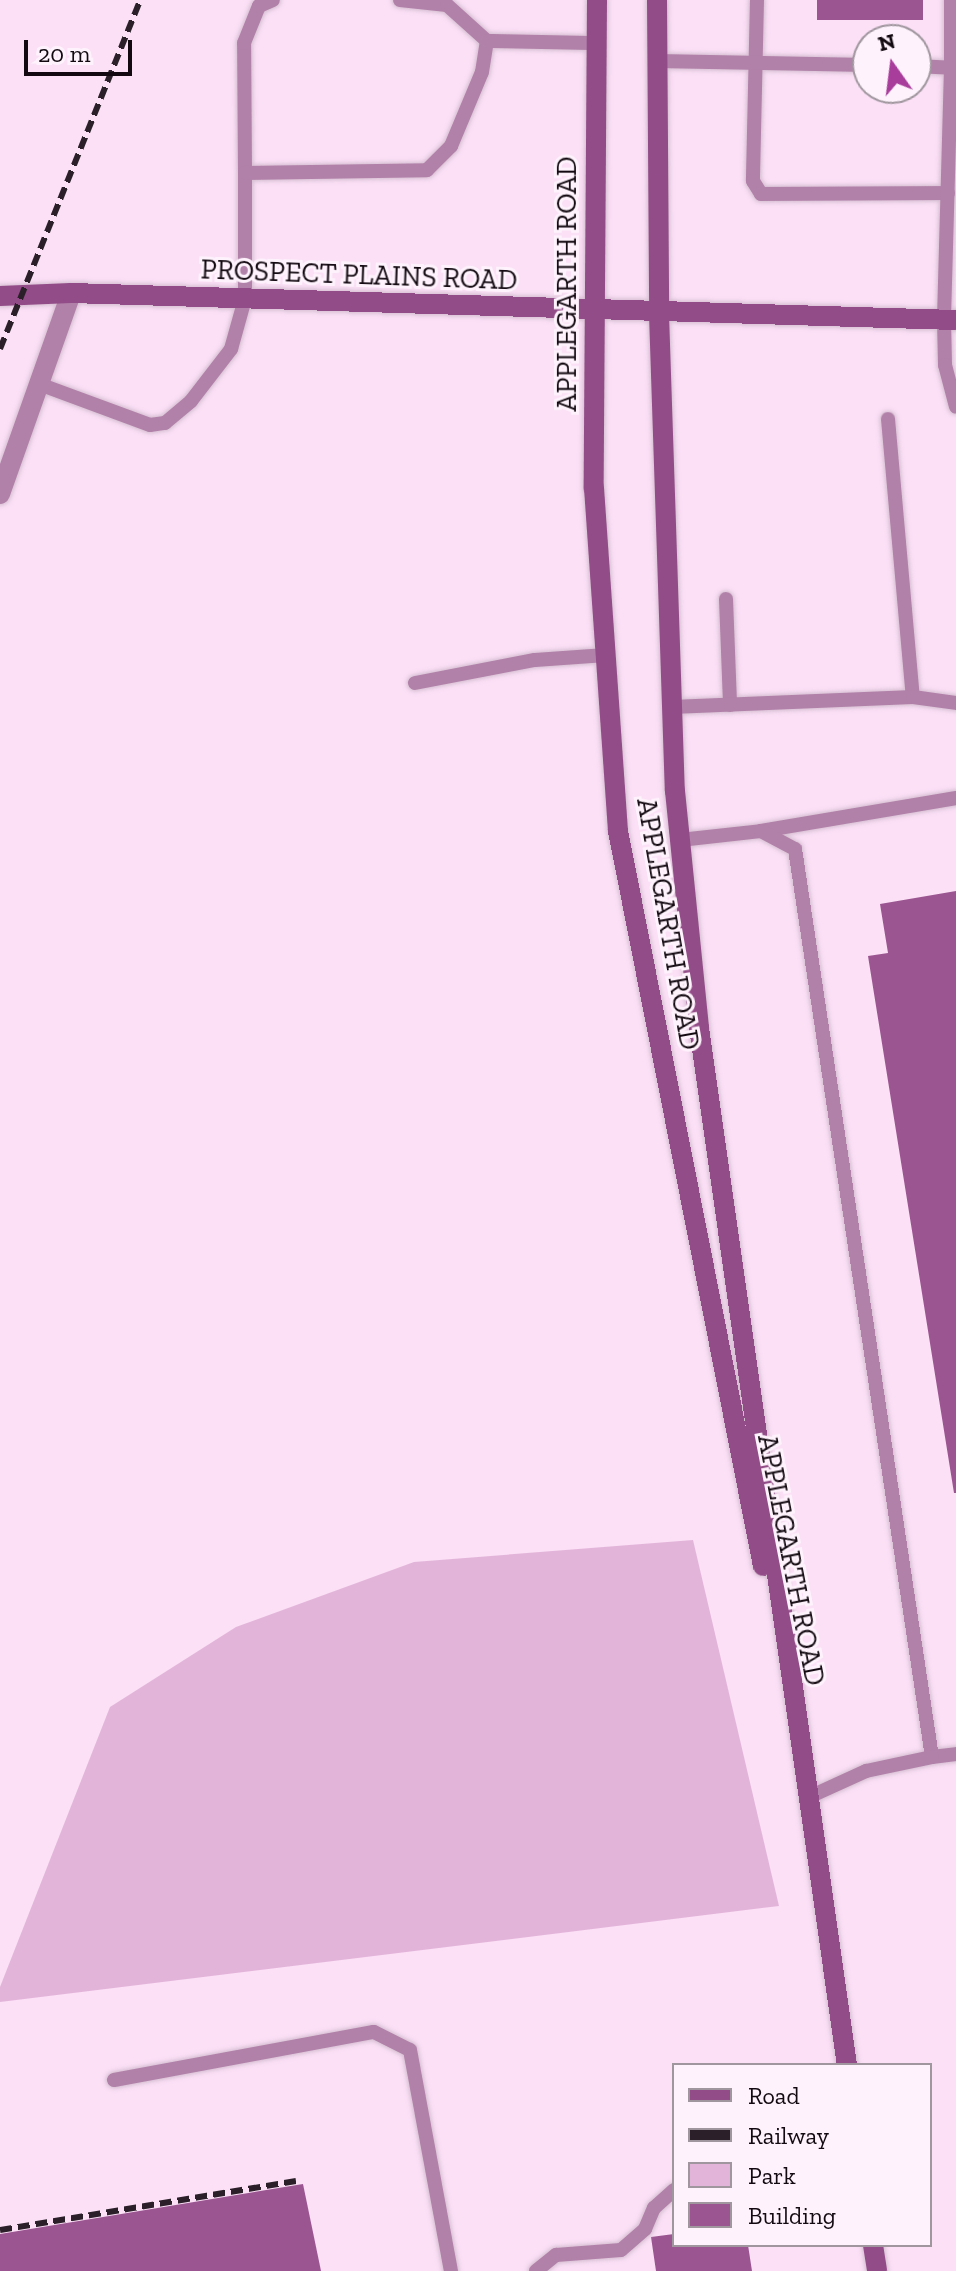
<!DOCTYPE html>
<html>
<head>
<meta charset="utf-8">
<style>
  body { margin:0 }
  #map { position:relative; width:956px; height:2271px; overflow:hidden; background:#fbe0f6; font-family:"Zilla Slab",serif }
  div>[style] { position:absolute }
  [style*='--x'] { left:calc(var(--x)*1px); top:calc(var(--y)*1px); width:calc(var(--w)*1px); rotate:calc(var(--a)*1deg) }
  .green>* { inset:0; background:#e3b4da }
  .building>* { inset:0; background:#9b5691; transform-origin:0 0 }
  .roads { filter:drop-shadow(0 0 2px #d6bed1) drop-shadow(0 0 2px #d6bed1) }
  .lane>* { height:14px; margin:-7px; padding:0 7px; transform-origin:7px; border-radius:7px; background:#b181a9 }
  .street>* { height:20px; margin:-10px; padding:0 10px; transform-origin:10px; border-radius:10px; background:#b181a9 }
  .secondary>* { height:20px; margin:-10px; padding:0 10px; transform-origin:10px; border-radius:10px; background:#924c88 }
  .rail>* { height:6px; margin-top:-3px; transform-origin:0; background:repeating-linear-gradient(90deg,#2b2029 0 12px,transparent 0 18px) }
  span { translate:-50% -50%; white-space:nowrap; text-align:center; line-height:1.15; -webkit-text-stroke:6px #fef3fc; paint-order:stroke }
  .street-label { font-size:28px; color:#130a11 }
  .legend { position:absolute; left:672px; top:2063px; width:260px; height:184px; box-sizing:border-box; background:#fef3fc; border:2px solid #a0969e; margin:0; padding:10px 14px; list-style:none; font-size:24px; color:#130a11 }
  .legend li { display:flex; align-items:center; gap:16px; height:40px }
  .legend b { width:40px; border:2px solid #a0969e }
  .north { position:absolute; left:852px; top:24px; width:80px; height:80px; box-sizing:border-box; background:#fef3fc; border:2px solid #a0969e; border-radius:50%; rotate:346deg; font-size:22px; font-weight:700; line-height:32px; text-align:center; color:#130a11 }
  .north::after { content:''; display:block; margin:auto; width:28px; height:36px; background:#a93d9c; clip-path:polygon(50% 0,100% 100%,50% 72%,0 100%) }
  .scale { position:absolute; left:24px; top:40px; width:108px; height:36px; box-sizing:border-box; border:4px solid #130a11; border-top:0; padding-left:10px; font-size:24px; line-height:28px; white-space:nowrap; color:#130a11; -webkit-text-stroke:6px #fef3fc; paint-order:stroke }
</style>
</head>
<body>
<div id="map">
  <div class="green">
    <div style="clip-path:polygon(693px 1540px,779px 1906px,0 2002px,0 1987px,110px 1707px,236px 1627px,414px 1562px)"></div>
  </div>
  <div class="building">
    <div style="left:817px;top:0;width:106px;height:20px"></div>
    <div style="clip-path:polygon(956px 891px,956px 1493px,954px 1493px,868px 956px,888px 953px,880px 904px)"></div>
    <div style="clip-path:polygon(303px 2184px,321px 2271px,0 2271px,0 2234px)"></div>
    <div style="clip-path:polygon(674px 2234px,674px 2245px,748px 2245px,752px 2271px,656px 2271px,651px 2237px)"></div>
  </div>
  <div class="roads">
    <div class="lane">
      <div style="--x:400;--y:0;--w:47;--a:6.1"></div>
      <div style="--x:447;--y:5;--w:54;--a:42"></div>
      <div style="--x:757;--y:0;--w:181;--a:91.3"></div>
      <div style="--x:753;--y:181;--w:15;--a:58"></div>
      <div style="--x:761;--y:194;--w:187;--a:-0.3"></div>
      <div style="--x:657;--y:61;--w:211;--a:1.1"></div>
      <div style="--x:916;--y:66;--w:35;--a:3"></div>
      <div style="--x:951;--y:68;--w:68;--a:-90"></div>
      <div style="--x:951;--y:68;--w:252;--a:91.6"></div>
      <div style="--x:944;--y:320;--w:45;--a:88.7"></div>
      <div style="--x:945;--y:365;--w:43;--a:75.3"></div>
      <div style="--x:245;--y:173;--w:130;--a:-90.4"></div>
      <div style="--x:244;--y:43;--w:40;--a:-68"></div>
      <div style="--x:259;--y:6;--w:15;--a:-23"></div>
      <div style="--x:39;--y:384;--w:118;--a:20.3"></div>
      <div style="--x:150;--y:425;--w:15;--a:-8"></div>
      <div style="--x:165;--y:423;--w:34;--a:-40"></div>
      <div style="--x:191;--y:401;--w:66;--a:-52.4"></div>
      <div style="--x:231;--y:349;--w:52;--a:-74.4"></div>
      <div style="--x:245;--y:299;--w:126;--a:-90"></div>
      <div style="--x:245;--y:173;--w:182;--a:-0.9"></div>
      <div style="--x:427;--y:170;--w:34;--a:-45"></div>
      <div style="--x:451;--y:146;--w:80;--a:-67.3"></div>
      <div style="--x:482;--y:72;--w:31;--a:-81"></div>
      <div style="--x:487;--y:41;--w:109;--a:1.1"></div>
      <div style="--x:888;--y:419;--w:279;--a:84.9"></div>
      <div style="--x:726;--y:599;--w:106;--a:87.8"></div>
      <div style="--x:415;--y:683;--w:122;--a:-10.9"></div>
      <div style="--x:535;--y:660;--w:71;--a:-4"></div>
      <div style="--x:672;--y:707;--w:241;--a:-2.4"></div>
      <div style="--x:913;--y:697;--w:43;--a:7.9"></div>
      <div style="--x:761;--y:831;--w:198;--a:-9.6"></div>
      <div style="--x:680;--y:840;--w:81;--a:-6.3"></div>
      <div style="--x:761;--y:831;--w:38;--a:28"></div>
      <div style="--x:795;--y:849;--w:918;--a:81.42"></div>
      <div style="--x:932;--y:1757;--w:24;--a:-7"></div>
      <div style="--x:809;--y:1797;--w:63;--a:-24.5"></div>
      <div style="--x:866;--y:1771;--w:67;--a:-12"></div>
      <div style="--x:114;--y:2080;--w:264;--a:-10.5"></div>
      <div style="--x:374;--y:2032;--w:40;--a:26.6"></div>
      <div style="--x:410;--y:2050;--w:225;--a:79.5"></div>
      <div style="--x:536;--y:2271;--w:26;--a:-39"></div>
      <div style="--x:556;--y:2255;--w:65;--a:-4.4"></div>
      <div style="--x:621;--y:2250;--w:32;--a:-41"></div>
      <div style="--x:645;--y:2229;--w:23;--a:-67"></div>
      <div style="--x:654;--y:2208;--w:27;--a:-42"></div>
    </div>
    <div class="street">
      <div style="--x:0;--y:494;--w:213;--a:-70.5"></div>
    </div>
    <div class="secondary">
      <div style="--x:597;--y:0;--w:488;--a:90.4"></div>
      <div style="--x:594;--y:488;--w:344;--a:86"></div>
      <div style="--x:618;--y:831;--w:749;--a:78.84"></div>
      <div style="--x:657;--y:0;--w:314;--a:89.6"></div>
      <div style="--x:659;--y:314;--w:477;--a:88.1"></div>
      <div style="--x:675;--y:791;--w:238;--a:84.2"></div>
      <div style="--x:699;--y:1028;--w:1048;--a:81.88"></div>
      <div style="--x:0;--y:296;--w:71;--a:-2.4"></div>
      <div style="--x:71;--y:293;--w:885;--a:1.75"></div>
      <div style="--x:873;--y:2245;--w:26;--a:81"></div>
    </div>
  </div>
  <div class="rail">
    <div style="--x:0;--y:349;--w:376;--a:-68.1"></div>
    <div style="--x:0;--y:2230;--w:300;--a:-9.4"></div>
  </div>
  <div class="street-label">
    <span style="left:359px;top:275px;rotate:2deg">PROSPECT PLAINS ROAD</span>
    <span style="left:567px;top:284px;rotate:-90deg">APPLEGARTH ROAD</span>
    <span style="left:668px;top:924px;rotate:80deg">APPLEGARTH ROAD</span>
    <span style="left:791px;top:1560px;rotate:79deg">APPLEGARTH ROAD</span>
  </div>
  <ul class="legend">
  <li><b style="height:10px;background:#924c88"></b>Road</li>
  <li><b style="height:10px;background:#2b2029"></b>Railway</li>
  <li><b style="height:22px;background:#e3b4da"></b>Park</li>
  <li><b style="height:22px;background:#9b5691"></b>Building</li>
  </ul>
  <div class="north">N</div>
  <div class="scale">20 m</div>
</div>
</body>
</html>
